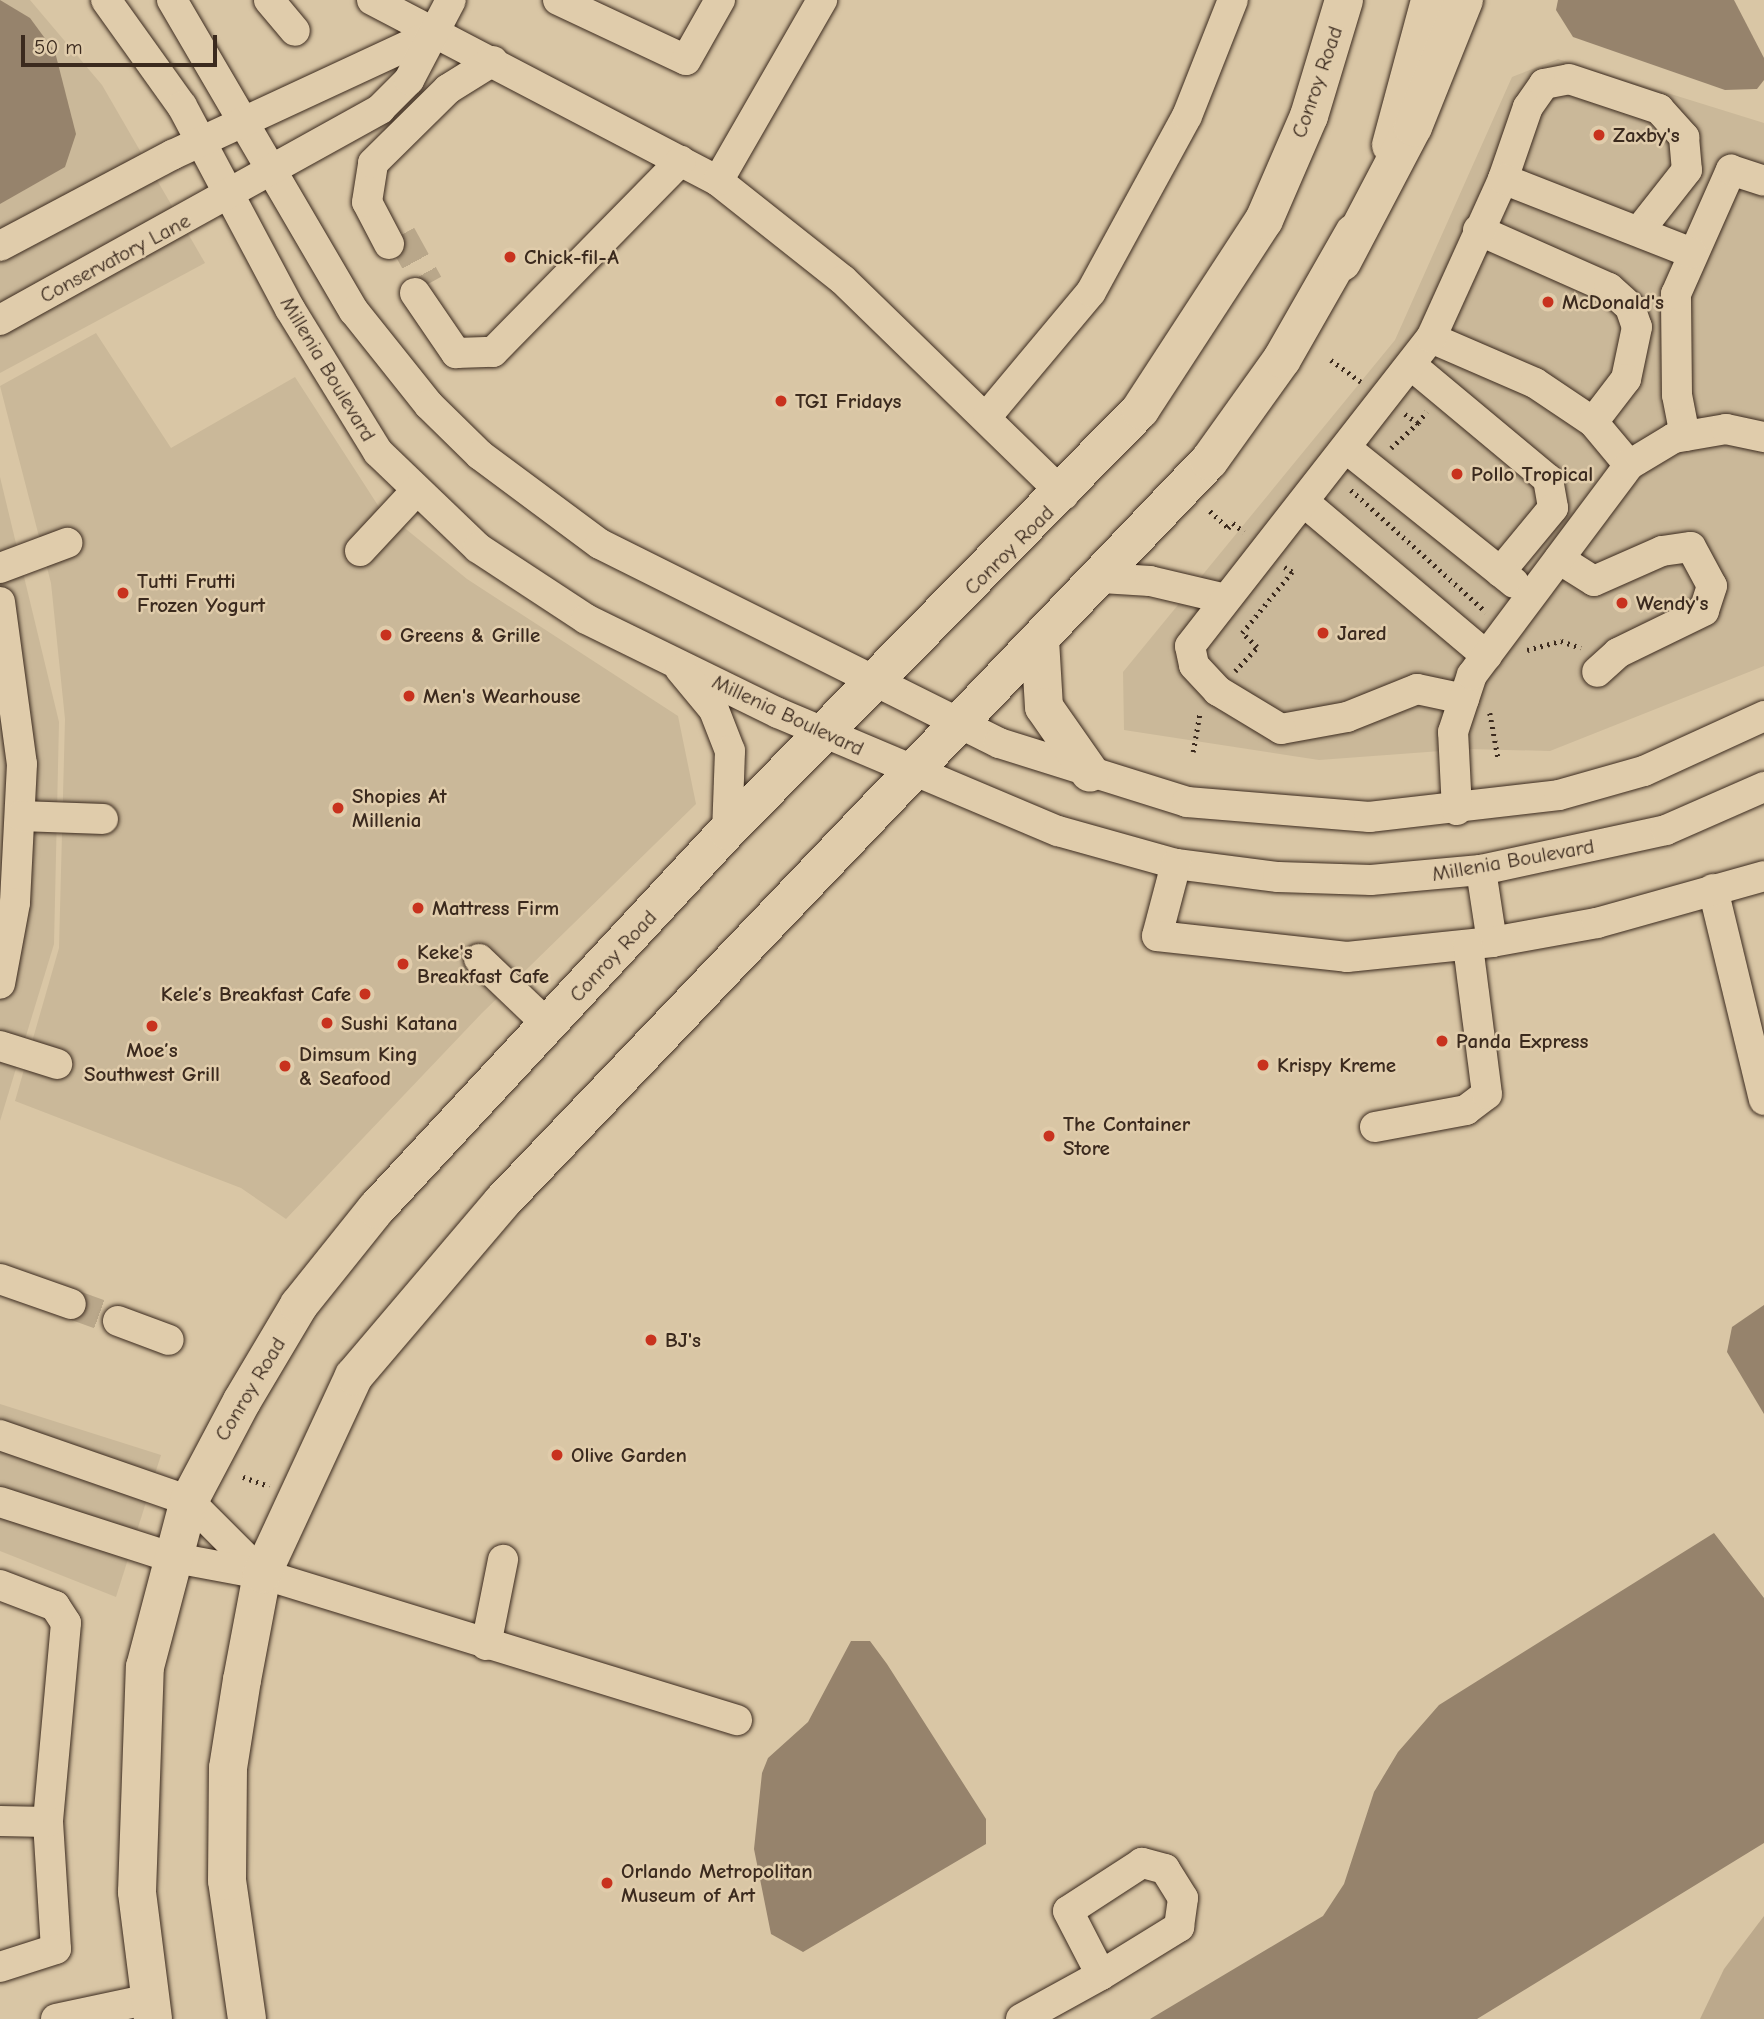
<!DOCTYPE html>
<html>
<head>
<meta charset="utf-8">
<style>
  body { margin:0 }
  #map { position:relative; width:1764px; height:2019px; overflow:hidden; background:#d9c6a5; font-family:"Comic Neue",sans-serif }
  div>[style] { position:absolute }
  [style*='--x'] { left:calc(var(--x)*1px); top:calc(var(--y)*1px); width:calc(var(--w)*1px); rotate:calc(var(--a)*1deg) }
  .built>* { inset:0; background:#cab899 }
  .green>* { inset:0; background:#bca98c }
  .water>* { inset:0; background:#96836c }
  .minor-tunnel>* { height:30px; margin-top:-15px; transform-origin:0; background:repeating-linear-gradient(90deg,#b9a78a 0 30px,transparent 0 45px) }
  .path>* { height:4.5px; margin-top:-2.25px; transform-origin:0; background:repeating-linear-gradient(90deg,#3b2a1e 0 2px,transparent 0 7px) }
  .roads { filter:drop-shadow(0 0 2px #3b2a1e) drop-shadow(0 0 2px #3b2a1e) }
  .minor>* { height:30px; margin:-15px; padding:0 15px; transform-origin:15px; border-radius:15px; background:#e0ccab }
  .major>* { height:38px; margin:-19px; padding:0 19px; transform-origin:19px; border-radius:19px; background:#e0ccab }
  .highway>* { height:38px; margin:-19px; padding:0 19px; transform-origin:19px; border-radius:19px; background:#e0ccab }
  .dots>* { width:19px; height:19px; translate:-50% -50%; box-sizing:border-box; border:4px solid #e0ccab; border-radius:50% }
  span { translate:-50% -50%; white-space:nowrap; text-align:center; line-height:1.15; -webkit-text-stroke:5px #e0ccab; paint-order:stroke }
  .street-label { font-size:21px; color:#3b2a1e }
  .poi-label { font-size:21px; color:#3b2a1e; font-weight:700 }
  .left { translate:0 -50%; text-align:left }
  .right { translate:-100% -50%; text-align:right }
  .scale { position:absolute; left:21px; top:35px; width:196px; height:32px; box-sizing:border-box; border:4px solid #3b2a1e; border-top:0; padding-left:9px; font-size:21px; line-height:24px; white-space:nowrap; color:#3b2a1e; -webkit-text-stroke:5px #e0ccab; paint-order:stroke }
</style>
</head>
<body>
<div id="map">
  <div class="built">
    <div style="clip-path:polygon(0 0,30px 0,102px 85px,205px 263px,0 373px)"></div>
    <div style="clip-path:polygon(1558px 59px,1764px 123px,1764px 666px,1550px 751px,1468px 749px,1319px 760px,1124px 730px,1123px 672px,1395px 340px,1512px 77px)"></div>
    <div style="clip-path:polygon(96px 333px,171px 448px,295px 377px,379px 507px,467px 579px,678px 716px,696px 804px,482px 1013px,286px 1219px,241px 1188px,15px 1101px,59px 948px,65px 719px,51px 583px,0 386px)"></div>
    <div style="clip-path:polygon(0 477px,59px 722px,54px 944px,0 1121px)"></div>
    <div style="clip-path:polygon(0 1404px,161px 1455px,116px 1597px,0 1551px)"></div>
  </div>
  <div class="green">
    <div style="clip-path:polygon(1764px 1916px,1764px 2019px,1700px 2019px,1724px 1969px)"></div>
  </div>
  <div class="water">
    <div style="clip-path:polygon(0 0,30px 18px,55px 52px,76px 134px,65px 167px,0 204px)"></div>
    <div style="clip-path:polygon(1558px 0,1734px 0,1764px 58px,1764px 80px,1757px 89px,1725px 90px,1573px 37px,1556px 10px)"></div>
    <div style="clip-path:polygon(1764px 1305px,1764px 1414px,1727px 1352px,1732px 1327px)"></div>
    <div style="clip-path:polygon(1714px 1533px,1764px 1598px,1764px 1843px,1477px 2019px,1150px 2019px,1323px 1916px,1344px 1884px,1374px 1792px,1398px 1752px,1439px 1705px)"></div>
    <div style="clip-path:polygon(851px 1641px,870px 1641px,887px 1664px,986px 1819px,986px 1844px,803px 1952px,771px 1934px,754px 1849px,762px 1773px,768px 1758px,808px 1722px)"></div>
  </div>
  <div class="minor-tunnel">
    <div style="--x:401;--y:235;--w:56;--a:61.1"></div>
    <div style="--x:71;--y:1304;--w:50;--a:19.9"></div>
  </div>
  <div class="path">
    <div style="--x:1331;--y:360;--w:37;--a:36"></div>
    <div style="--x:1405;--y:414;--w:16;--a:35"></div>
    <div style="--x:1418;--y:423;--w:14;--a:-54"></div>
    <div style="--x:1391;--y:448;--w:37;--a:-43"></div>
    <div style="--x:1351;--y:490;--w:182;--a:42.1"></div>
    <div style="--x:1210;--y:511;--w:25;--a:43"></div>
    <div style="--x:1228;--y:528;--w:7;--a:-45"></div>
    <div style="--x:1233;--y:523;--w:14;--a:39"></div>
    <div style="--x:1527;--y:650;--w:35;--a:-15"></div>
    <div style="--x:1561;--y:641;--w:21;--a:19"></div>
    <div style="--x:1235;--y:671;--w:33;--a:-47"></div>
    <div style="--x:1257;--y:647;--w:21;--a:-137"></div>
    <div style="--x:1242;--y:633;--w:79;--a:-50.7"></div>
    <div style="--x:1292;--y:572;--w:9;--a:-148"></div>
    <div style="--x:1490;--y:713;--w:45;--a:79.7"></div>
    <div style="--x:1193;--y:752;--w:41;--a:-80.1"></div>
    <div style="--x:243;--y:1477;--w:28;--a:19"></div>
  </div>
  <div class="roads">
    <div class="minor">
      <div style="--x:106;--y:0;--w:130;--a:54.4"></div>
      <div style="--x:182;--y:106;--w:230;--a:62"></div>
      <div style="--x:290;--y:309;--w:168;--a:58.4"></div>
      <div style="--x:378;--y:452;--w:139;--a:43.8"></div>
      <div style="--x:478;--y:548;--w:129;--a:33.3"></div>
      <div style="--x:586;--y:619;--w:214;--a:26.1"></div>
      <div style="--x:778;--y:713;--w:304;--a:22.9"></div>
      <div style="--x:1058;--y:831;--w:123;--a:15.6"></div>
      <div style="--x:1176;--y:864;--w:103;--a:7.3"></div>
      <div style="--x:1278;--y:877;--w:93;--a:1.8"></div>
      <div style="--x:1371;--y:880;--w:110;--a:-5.2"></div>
      <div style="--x:1481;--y:870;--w:189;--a:-12.2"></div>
      <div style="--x:1666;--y:830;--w:107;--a:-23.7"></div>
      <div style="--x:172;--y:0;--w:360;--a:59.7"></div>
      <div style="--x:354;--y:311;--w:120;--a:51.4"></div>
      <div style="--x:429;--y:405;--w:71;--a:44.4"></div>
      <div style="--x:480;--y:455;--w:149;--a:36.6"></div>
      <div style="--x:600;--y:544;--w:446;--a:26.5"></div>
      <div style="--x:999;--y:743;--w:197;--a:17.4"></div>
      <div style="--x:1187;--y:802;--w:183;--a:4.7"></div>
      <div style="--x:1369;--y:817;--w:191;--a:-6.6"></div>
      <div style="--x:1559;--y:795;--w:88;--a:-15.8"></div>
      <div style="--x:1644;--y:771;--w:132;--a:-24.6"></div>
      <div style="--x:269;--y:0;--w:40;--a:50"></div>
      <div style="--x:372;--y:0;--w:390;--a:27.6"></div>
      <div style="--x:718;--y:181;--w:159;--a:38.4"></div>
      <div style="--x:843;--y:280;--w:308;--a:44.2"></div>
      <div style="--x:558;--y:0;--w:141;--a:25.1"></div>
      <div style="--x:686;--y:60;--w:69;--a:-60.5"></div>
      <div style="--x:1503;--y:179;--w:76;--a:-70.9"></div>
      <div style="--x:1528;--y:107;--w:28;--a:-55"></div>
      <div style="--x:1544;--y:84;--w:25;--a:-11"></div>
      <div style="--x:1569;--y:79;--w:95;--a:18.4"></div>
      <div style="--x:1659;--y:109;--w:38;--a:48"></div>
      <div style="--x:1684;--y:137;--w:33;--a:85"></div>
      <div style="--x:1687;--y:170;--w:78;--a:128.2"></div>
      <div style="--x:718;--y:181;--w:209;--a:-60.1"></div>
      <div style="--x:1478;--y:230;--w:143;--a:23.9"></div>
      <div style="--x:1609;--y:288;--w:28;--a:42"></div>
      <div style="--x:1630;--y:307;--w:21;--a:71"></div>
      <div style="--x:1637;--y:327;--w:53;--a:101.9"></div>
      <div style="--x:1626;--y:379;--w:54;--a:127.5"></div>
      <div style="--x:389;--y:244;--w:47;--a:-117.6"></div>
      <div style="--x:367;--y:202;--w:39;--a:-81"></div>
      <div style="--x:373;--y:163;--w:105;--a:-44.6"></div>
      <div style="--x:448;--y:89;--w:53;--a:-31.9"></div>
      <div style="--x:0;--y:246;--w:195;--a:-27.9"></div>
      <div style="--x:172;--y:155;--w:288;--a:-24.9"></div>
      <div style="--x:415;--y:293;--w:73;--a:55.7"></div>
      <div style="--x:456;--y:353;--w:37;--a:-2"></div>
      <div style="--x:493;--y:352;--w:268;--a:-45.5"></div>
      <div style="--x:0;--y:320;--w:435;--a:-29"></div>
      <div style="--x:380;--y:109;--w:41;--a:-45"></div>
      <div style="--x:409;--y:80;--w:90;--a:-62.3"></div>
      <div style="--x:1431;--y:338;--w:113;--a:23.4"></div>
      <div style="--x:1535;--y:383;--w:70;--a:33.9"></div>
      <div style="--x:1593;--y:422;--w:56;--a:50.1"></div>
      <div style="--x:1411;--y:365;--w:178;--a:39.8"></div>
      <div style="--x:1548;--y:479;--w:29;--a:80"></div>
      <div style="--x:1553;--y:508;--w:83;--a:129.6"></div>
      <div style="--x:988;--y:415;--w:160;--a:-50.1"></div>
      <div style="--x:1091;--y:292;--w:200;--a:-61.4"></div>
      <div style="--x:1187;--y:116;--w:125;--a:-68.4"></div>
      <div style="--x:1685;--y:436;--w:42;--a:-101"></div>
      <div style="--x:1677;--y:395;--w:101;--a:-90.6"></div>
      <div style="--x:1676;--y:294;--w:136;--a:-66.1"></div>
      <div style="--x:1731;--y:170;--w:35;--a:18"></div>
      <div style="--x:1347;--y:449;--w:214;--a:38.7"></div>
      <div style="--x:1304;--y:502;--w:239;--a:40.1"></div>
      <div style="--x:360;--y:551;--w:82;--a:-47"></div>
      <div style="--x:1559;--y:559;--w:41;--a:32.2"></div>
      <div style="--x:1594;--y:581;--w:74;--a:-23.8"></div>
      <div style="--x:1662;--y:551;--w:29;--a:-8"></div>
      <div style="--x:1691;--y:547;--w:44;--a:61.7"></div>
      <div style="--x:1712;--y:586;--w:26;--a:108"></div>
      <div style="--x:1704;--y:611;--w:96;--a:154"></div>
      <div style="--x:1618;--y:653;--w:28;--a:138"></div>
      <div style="--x:0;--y:568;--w:72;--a:-20.5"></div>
      <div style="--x:1102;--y:578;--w:48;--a:3.6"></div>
      <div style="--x:1150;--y:581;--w:74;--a:13.3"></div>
      <div style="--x:0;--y:602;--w:163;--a:82.3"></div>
      <div style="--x:22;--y:764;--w:139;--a:92.9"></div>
      <div style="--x:15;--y:903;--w:82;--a:100.5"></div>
      <div style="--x:680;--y:669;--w:53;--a:50.3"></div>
      <div style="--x:714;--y:710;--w:44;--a:68.7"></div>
      <div style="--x:730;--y:751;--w:80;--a:92.1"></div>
      <div style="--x:1464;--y:699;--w:48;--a:-168"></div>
      <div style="--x:1417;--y:689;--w:75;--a:158.2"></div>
      <div style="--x:1347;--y:717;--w:67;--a:169.7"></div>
      <div style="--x:1281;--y:729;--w:74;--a:-148.9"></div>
      <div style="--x:1218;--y:691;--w:35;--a:-133"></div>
      <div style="--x:1194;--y:665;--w:19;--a:-102"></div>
      <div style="--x:1190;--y:646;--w:391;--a:-52"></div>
      <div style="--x:1431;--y:338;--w:175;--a:-65.6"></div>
      <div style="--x:1503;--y:179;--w:203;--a:21.4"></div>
      <div style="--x:1457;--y:810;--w:78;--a:-92.9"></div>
      <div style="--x:1453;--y:732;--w:60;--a:-71.6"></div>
      <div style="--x:1472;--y:675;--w:262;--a:-53.2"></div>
      <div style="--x:1629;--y:465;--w:52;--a:-31"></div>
      <div style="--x:1674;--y:438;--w:53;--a:-9.8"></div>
      <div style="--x:1726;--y:429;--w:39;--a:12"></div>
      <div style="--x:21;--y:816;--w:82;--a:2.1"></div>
      <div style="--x:1176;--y:864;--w:74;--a:104.8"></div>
      <div style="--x:1157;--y:936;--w:191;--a:6.3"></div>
      <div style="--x:1347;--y:957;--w:146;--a:-5.9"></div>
      <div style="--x:1492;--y:942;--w:73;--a:-98.7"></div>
      <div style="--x:1713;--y:889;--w:217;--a:76.4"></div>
      <div style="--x:1492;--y:942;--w:107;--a:-10.3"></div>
      <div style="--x:1597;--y:923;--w:173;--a:-15.7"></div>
      <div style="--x:479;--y:959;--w:97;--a:43.7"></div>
      <div style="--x:0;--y:1046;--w:60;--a:17.5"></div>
      <div style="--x:1375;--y:1127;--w:93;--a:-10.6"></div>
      <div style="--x:1466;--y:1110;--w:26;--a:-37"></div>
      <div style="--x:1487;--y:1094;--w:150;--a:-97.3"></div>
      <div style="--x:0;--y:1279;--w:75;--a:19.4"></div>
      <div style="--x:118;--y:1321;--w:54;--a:20.4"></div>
      <div style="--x:0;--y:1435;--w:200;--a:19.2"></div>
      <div style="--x:189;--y:1501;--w:103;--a:45"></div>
      <div style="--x:0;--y:1502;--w:179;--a:17.9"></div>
      <div style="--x:170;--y:1557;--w:94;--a:10.5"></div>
      <div style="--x:262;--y:1574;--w:497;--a:17.1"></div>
      <div style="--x:0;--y:1585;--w:59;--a:20.9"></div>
      <div style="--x:55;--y:1606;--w:20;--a:57"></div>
      <div style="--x:66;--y:1623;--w:200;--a:95.2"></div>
      <div style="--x:48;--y:1822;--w:127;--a:86.4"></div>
      <div style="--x:56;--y:1949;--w:59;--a:162.2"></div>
      <div style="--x:486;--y:1645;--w:87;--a:-78.7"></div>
      <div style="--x:0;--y:1821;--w:48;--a:1.2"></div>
      <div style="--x:56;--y:2019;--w:96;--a:-12"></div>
      <div style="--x:1021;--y:2019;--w:91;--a:-28.8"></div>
      <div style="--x:1101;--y:1975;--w:92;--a:-31.6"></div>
      <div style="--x:1179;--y:1927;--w:29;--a:-82"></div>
      <div style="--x:1183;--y:1898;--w:34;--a:-122"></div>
      <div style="--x:1165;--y:1869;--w:24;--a:-165"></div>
      <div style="--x:1142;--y:1863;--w:88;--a:147"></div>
      <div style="--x:1068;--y:1911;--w:72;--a:62.7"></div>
    </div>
    <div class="major">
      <div style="--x:1391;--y:145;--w:150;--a:-74.9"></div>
      <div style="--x:1040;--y:640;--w:67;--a:86.6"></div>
      <div style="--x:1044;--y:707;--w:80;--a:55.1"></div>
      <div style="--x:153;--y:2019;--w:128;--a:-97.2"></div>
      <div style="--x:137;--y:1892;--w:225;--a:-88"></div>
      <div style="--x:145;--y:1667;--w:172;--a:-75.2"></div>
      <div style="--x:189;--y:1501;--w:113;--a:-62.1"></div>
      <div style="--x:242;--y:1401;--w:112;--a:-59.3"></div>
      <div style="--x:299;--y:1305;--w:123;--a:-51.3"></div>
      <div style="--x:376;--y:1209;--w:516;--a:-47.12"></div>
      <div style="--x:727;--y:831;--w:590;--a:-45.55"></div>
      <div style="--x:1140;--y:410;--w:227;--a:-56.9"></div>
      <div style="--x:1264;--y:220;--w:113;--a:-66.6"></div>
      <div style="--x:1309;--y:116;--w:121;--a:-73.2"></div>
      <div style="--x:247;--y:2019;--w:139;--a:-98.2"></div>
      <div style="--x:227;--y:1881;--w:113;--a:-89.5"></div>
      <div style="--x:228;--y:1768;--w:89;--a:-81"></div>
      <div style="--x:242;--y:1680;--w:108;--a:-79.3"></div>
      <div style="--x:262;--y:1574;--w:218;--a:-65.1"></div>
      <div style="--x:354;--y:1376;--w:228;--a:-49.6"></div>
      <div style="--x:502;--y:1202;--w:1024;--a:-46.35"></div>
      <div style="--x:1209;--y:461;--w:125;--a:-54.4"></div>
      <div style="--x:1282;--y:359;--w:145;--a:-60.3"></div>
    </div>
    <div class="highway">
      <div style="--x:1342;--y:262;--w:153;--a:-62.3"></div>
      <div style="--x:1413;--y:127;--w:137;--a:-68.1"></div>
    </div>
  </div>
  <div class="dots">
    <div style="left:1599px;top:135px;background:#c8321e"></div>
    <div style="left:510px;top:257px;background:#c8321e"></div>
    <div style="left:1548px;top:302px;background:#c8321e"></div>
    <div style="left:781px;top:401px;background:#c8321e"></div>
    <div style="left:1457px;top:474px;background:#c8321e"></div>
    <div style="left:123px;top:593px;background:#c8321e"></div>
    <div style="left:1622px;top:603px;background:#c8321e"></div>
    <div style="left:1323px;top:633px;background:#c8321e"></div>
    <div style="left:386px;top:635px;background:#c8321e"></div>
    <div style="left:409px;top:696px;background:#c8321e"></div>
    <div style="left:338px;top:808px;background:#c8321e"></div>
    <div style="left:418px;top:908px;background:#c8321e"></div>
    <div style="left:403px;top:964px;background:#c8321e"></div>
    <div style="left:365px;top:994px;background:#c8321e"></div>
    <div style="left:327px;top:1023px;background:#c8321e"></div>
    <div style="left:152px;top:1026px;background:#c8321e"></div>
    <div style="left:1442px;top:1041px;background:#c8321e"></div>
    <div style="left:1263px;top:1065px;background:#c8321e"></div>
    <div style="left:285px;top:1066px;background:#c8321e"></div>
    <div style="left:1049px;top:1136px;background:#c8321e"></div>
    <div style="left:651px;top:1340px;background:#c8321e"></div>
    <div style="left:557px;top:1455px;background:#c8321e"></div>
    <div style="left:607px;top:1883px;background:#c8321e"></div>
  </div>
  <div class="street-label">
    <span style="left:1317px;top:82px;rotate:-71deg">Conroy Road</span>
    <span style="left:115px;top:258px;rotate:-28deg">Conservatory Lane</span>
    <span style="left:328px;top:369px;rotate:59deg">Millenia Boulevard</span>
    <span style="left:1009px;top:550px;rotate:-45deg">Conroy Road</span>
    <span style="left:788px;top:715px;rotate:25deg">Millenia Boulevard</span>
    <span style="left:1513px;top:860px;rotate:-10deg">Millenia Boulevard</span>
    <span style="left:613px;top:956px;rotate:-47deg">Conroy Road</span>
    <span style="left:250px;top:1389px;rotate:-59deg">Conroy Road</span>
  </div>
  <div class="poi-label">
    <span class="left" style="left:1613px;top:135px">Zaxby's</span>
    <span class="left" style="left:524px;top:257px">Chick-fil-A</span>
    <span class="left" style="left:1562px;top:302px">McDonald's</span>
    <span class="left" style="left:795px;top:401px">TGI Fridays</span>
    <span class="left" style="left:1471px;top:474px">Pollo Tropical</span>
    <span class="left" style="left:137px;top:593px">Tutti Frutti<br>Frozen Yogurt</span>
    <span class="left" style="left:1636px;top:603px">Wendy's</span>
    <span class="left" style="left:1337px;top:633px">Jared</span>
    <span class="left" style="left:400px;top:635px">Greens &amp; Grille</span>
    <span class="left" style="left:423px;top:696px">Men's Wearhouse</span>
    <span class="left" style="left:352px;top:808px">Shopies At<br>Millenia</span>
    <span class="left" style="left:432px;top:908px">Mattress Firm</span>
    <span class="left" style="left:417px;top:964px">Keke's<br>Breakfast Cafe</span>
    <span class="right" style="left:351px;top:994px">Kele’s Breakfast Cafe</span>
    <span class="left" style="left:341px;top:1023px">Sushi Katana</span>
    <span class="left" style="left:1456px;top:1041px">Panda Express</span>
    <span style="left:152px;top:1062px">Moe’s<br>Southwest Grill</span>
    <span class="left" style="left:299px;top:1066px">Dimsum King<br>&amp; Seafood</span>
    <span class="left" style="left:1277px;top:1065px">Krispy Kreme</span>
    <span class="left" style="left:1063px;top:1136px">The Container<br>Store</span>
    <span class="left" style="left:665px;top:1340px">BJ's</span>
    <span class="left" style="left:571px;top:1455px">Olive Garden</span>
    <span class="left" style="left:621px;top:1883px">Orlando Metropolitan<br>Museum of Art</span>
  </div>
  <div class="scale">50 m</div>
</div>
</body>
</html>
